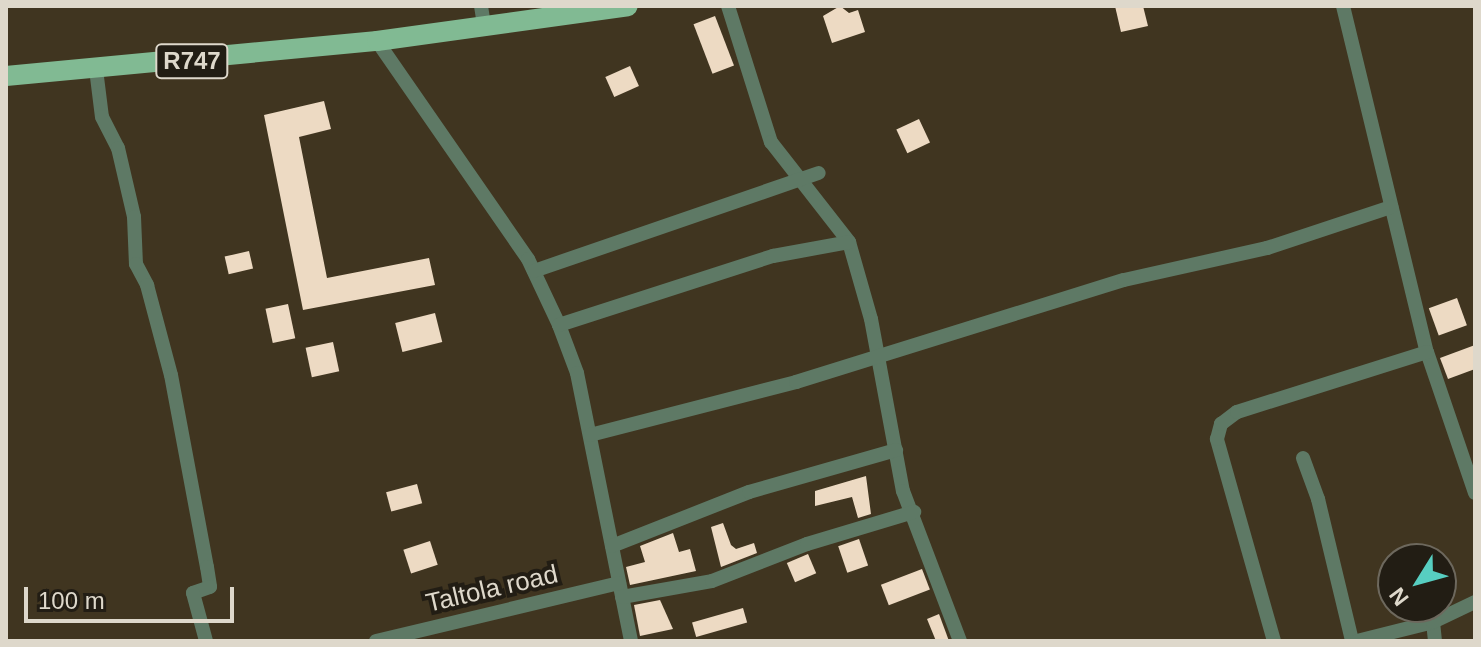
<!DOCTYPE html>
<html>
<head>
<meta charset="utf-8">
<style>
  body { margin:0 }
  #map { position:relative; width:1481px; height:647px; overflow:hidden; background:#403520; font-family:Arial,sans-serif }
  div>[style] { position:absolute }
  [style*='--x'] { left:calc(var(--x)*1px); top:calc(var(--y)*1px); width:calc(var(--w)*1px); rotate:calc(var(--a)*1deg) }
  .building>* { inset:0; background:#eddac3; transform-origin:0 0 }
  .minor>* { height:14px; margin:-7px; padding:0 7px; transform-origin:7px; border-radius:7px; background:#5e7965 }
  .primary>* { height:20px; margin:-10px; padding:0 10px; transform-origin:10px; border-radius:10px; background:#81ba93 }
  span { translate:-50% -50%; white-space:nowrap; text-align:center; line-height:1.15; -webkit-text-stroke:8px #221d14; paint-order:stroke }
  .shield-label span { padding:2px 6px; background:#221d14; border:2px solid; border-radius:6px; -webkit-text-stroke-width:0 }
  .shield-label { font-size:24px; color:#ded8cb; font-weight:700 }
  .street-label { font-size:26px; color:#ded8cb }
  .frame { position:absolute; inset:0; border:8px solid #ded8cb; pointer-events:none }
  .north { position:absolute; left:1377px; top:543px; width:80px; height:80px; box-sizing:border-box; background:#221d14; border:2px solid #6d685d; border-radius:50%; rotate:233deg; font-size:22px; font-weight:700; line-height:32px; text-align:center; color:#ded8cb }
  .north::after { content:''; display:block; margin:auto; width:28px; height:36px; background:#57cec1; clip-path:polygon(50% 0,100% 100%,50% 72%,0 100%) }
  .scale { position:absolute; left:24px; top:587px; width:210px; height:36px; box-sizing:border-box; border:4px solid #ded8cb; border-top:0; padding-left:10px; font-size:24px; line-height:28px; white-space:nowrap; color:#ded8cb; -webkit-text-stroke:6px #221d14; paint-order:stroke }
</style>
</head>
<body>
<div id="map">
  <div class="building">
    <div style="clip-path:polygon(840px 6px,849px 13px,858px 10px,865px 32px,832px 43px,823px 16px)"></div>
    <div style="clip-path:polygon(1115px 6px,1143px 6px,1148px 26px,1121px 32px)"></div>
    <div style="left:715px;top:16px;width:53px;height:23px;rotate:69deg"></div>
    <div style="left:630px;top:66px;width:22px;height:27px;rotate:66deg"></div>
    <div style="clip-path:polygon(324px 101px,331px 129px,299px 137px,327px 278px,429px 258px,435px 285px,303px 310px,264px 115px)"></div>
    <div style="left:919px;top:119px;width:26px;height:25px;rotate:65deg"></div>
    <div style="left:249px;top:251px;width:18px;height:25px;rotate:77deg"></div>
    <div style="left:1457px;top:298px;width:29px;height:30px;rotate:70deg"></div>
    <div style="left:288px;top:304px;width:35px;height:23px;rotate:78deg"></div>
    <div style="left:435px;top:313px;width:30px;height:41px;rotate:76deg"></div>
    <div style="left:333px;top:342px;width:30px;height:28px;rotate:78deg"></div>
    <div style="clip-path:polygon(1475px 345px,1475px 369px,1448px 379px,1440px 358px)"></div>
    <div style="clip-path:polygon(866px 476px,871px 514px,858px 518px,852px 497px,815px 506px,815px 491px)"></div>
    <div style="left:417px;top:484px;width:20px;height:32px;rotate:75deg"></div>
    <div style="clip-path:polygon(723px 523px,731px 545px,736px 549px,754px 543px,757px 553px,721px 567px,711px 527px)"></div>
    <div style="clip-path:polygon(673px 533px,679px 552px,690px 549px,696px 571px,630px 585px,626px 567px,645px 562px,640px 546px)"></div>
    <div style="left:859px;top:539px;width:28px;height:22px;rotate:71deg"></div>
    <div style="left:430px;top:541px;width:25px;height:28px;rotate:72deg"></div>
    <div style="left:808px;top:554px;width:21px;height:23px;rotate:67deg"></div>
    <div style="left:922px;top:569px;width:22px;height:44px;rotate:69deg"></div>
    <div style="clip-path:polygon(660px 600px,673px 629px,640px 636px,634px 605px)"></div>
    <div style="left:743px;top:608px;width:15px;height:53px;rotate:74deg"></div>
    <div style="clip-path:polygon(939px 614px,949px 641px,936px 641px,927px 619px)"></div>
  </div>
  <div class="minor">
    <div style="--x:481;--y:6;--w:20;--a:81"></div>
    <div style="--x:728;--y:6;--w:143;--a:72.5"></div>
    <div style="--x:771;--y:142;--w:127;--a:52"></div>
    <div style="--x:849;--y:242;--w:80;--a:74.1"></div>
    <div style="--x:871;--y:319;--w:175;--a:79.5"></div>
    <div style="--x:903;--y:491;--w:160;--a:69.2"></div>
    <div style="--x:1343;--y:6;--w:356;--a:76.4"></div>
    <div style="--x:1427;--y:352;--w:149;--a:71.2"></div>
    <div style="--x:377;--y:41;--w:265;--a:55.3"></div>
    <div style="--x:528;--y:259;--w:73;--a:64.8"></div>
    <div style="--x:559;--y:325;--w:51;--a:69.4"></div>
    <div style="--x:577;--y:373;--w:273;--a:78.6"></div>
    <div style="--x:96;--y:69;--w:48;--a:82.9"></div>
    <div style="--x:102;--y:117;--w:35;--a:63"></div>
    <div style="--x:118;--y:148;--w:71;--a:76.9"></div>
    <div style="--x:134;--y:217;--w:47;--a:87.6"></div>
    <div style="--x:136;--y:264;--w:24;--a:62"></div>
    <div style="--x:147;--y:285;--w:93;--a:75.1"></div>
    <div style="--x:171;--y:375;--w:195;--a:79.4"></div>
    <div style="--x:207;--y:567;--w:20;--a:81"></div>
    <div style="--x:210;--y:587;--w:18;--a:161"></div>
    <div style="--x:193;--y:593;--w:50;--a:74.8"></div>
    <div style="--x:534;--y:271;--w:301;--a:-19"></div>
    <div style="--x:559;--y:325;--w:225;--a:-17.9"></div>
    <div style="--x:773;--y:256;--w:77;--a:-10.4"></div>
    <div style="--x:590;--y:435;--w:213;--a:-14.4"></div>
    <div style="--x:796;--y:382;--w:343;--a:-17.3"></div>
    <div style="--x:1124;--y:280;--w:147;--a:-12.6"></div>
    <div style="--x:1267;--y:248;--w:131;--a:-18.3"></div>
    <div style="--x:1303;--y:458;--w:44;--a:69.9"></div>
    <div style="--x:1318;--y:499;--w:146;--a:76.5"></div>
    <div style="--x:612;--y:546;--w:147;--a:-21.5"></div>
    <div style="--x:749;--y:492;--w:153;--a:-15.9"></div>
    <div style="--x:622;--y:597;--w:91;--a:-10.1"></div>
    <div style="--x:712;--y:581;--w:102;--a:-21.3"></div>
    <div style="--x:807;--y:544;--w:112;--a:-16.7"></div>
    <div style="--x:1433;--y:622;--w:19;--a:84"></div>
    <div style="--x:376;--y:641;--w:250;--a:-13.4"></div>
    <div style="--x:1274;--y:641;--w:210;--a:-105.8"></div>
    <div style="--x:1217;--y:439;--w:16;--a:-75"></div>
    <div style="--x:1221;--y:424;--w:20;--a:-37"></div>
    <div style="--x:1237;--y:412;--w:199;--a:-17.5"></div>
    <div style="--x:1357;--y:641;--w:78;--a:-14"></div>
    <div style="--x:1433;--y:622;--w:47;--a:-25.5"></div>
  </div>
  <div class="primary">
    <div style="--x:6;--y:76;--w:373;--a:-5.4"></div>
    <div style="--x:377;--y:41;--w:253;--a:-7.9"></div>
  </div>
  <div class="shield-label">
    <span style="left:192px;top:61px">R747</span>
  </div>
  <div class="street-label">
    <span style="left:492px;top:589px;rotate:-13deg">Taltola road</span>
  </div>
  <div class="frame"></div>
  <div class="north">N</div>
  <div class="scale">100 m</div>
</div>
</body>
</html>
